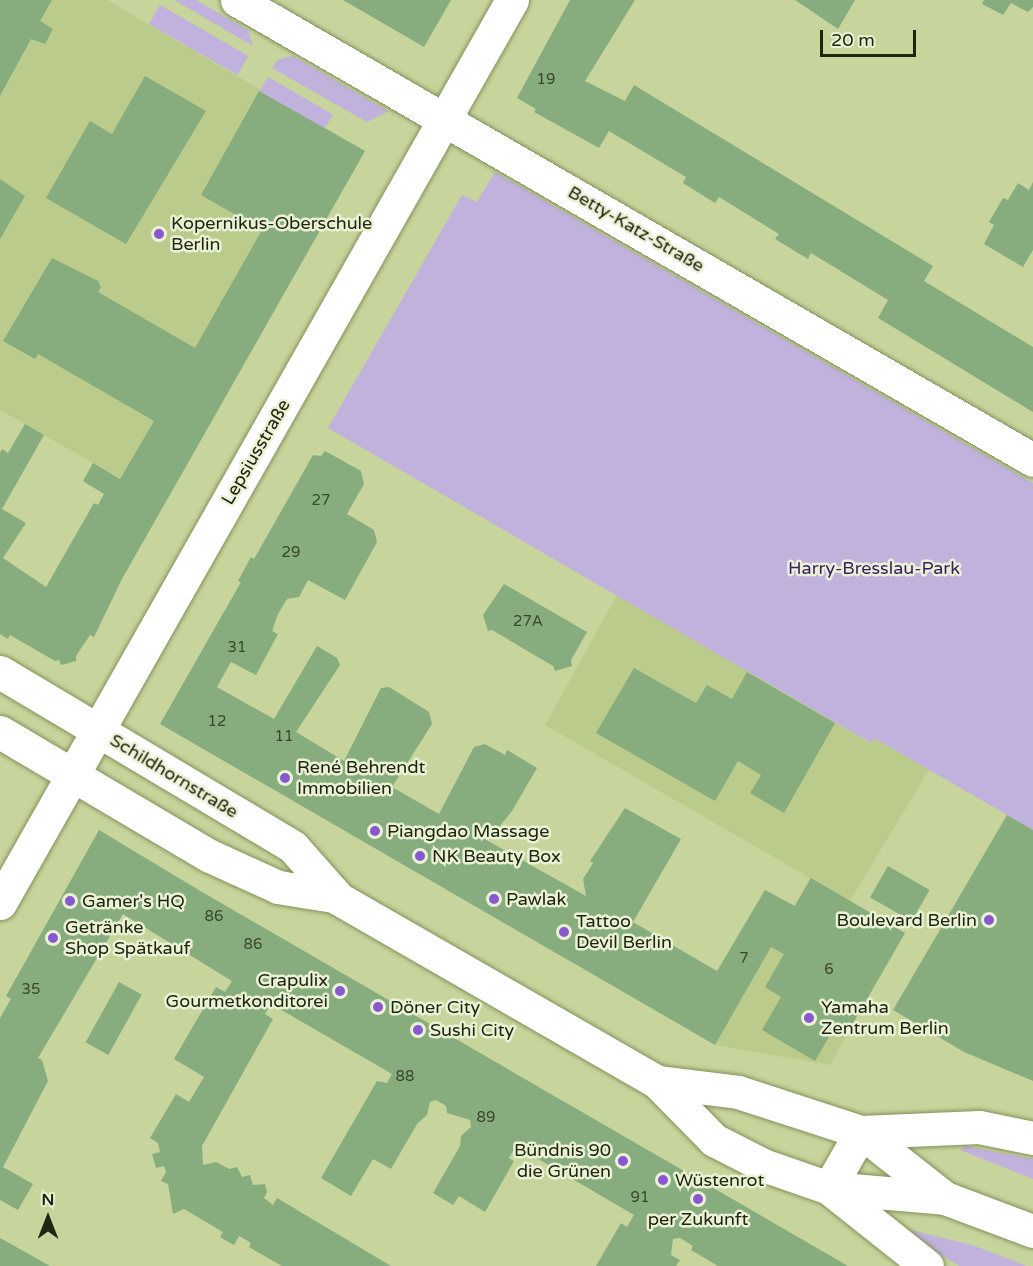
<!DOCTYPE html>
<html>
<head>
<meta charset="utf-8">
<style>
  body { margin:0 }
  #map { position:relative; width:1033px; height:1266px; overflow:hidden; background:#c7d59c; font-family:"Varela Round",sans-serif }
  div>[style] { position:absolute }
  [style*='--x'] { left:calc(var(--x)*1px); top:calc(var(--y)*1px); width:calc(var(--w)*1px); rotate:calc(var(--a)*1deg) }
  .built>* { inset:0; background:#bbcb8b }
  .green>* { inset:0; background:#c0b2dc; transform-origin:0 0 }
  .building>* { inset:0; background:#87ac7e; transform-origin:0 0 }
  .roads { filter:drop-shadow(0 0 2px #85915c) drop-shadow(0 0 2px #85915c) }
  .minor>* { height:33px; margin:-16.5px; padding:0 16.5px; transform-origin:16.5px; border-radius:16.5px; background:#fff }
  .major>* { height:33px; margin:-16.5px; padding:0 16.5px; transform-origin:16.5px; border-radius:16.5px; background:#fff }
  .dots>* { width:16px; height:16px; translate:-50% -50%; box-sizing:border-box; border:3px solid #eaf2d6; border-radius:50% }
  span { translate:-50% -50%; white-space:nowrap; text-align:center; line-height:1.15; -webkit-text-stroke:5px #eaf2d6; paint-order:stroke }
  .number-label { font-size:15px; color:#3a472b }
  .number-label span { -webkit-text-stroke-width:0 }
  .poi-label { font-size:18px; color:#20250f }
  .left { translate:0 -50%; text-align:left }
  .right { translate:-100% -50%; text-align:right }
  .street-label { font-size:18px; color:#20250f }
  .park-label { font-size:18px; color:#3b1b63 }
  .north { position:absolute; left:18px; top:1188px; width:60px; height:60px; -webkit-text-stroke:4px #eaf2d6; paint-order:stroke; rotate:0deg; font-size:16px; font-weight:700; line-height:24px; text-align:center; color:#20250f }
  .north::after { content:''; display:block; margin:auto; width:21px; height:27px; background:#20250f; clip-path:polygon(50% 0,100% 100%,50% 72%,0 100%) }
  .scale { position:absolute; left:820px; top:30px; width:96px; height:27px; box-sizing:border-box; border:3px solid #20250f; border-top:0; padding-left:8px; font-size:18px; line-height:21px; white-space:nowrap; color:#20250f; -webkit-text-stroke:4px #eaf2d6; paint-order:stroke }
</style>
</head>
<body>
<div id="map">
  <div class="built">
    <div style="clip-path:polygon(0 0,107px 0,365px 151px,165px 504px,0 410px)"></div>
    <div style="clip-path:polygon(617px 595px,870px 743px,874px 738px,929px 770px,850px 901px,905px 933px,830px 1065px,715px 1045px,810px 878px,545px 725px)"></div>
  </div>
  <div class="green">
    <div style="clip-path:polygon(174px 0,196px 0,248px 30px,253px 46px)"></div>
    <div style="left:160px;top:5px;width:102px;height:22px;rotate:30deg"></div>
    <div style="clip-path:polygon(293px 56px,388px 111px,389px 111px,367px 122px,272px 68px,277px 60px)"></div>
    <div style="left:268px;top:77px;width:75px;height:17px;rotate:30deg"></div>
    <div style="clip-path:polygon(495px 172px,1033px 483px,1033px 830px,874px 738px,871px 743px,328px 428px,462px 195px,477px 202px)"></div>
    <div style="clip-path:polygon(965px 1146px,1033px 1159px,1033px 1179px,960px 1150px)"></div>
    <div style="clip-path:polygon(906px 1229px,972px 1245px,1027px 1266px,960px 1266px,907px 1236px)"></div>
  </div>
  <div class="building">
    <div style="clip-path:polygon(0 0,52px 0,40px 21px,53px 29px,45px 44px,31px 39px,0 96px)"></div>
    <div style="clip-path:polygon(343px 0,451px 0,424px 47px)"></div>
    <div style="clip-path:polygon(570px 0,635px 0,585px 81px,625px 101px,634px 85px,933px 266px,924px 281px,1033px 347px,1033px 412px,878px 318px,888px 300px,811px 253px,808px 259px,775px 239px,779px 234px,719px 197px,715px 203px,683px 183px,686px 177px,609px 131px,599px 148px,534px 112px,536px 109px,517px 98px)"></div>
    <div style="clip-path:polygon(795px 0,855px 0,838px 29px)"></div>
    <div style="clip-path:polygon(984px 0,1033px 0,1033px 7px,1028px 12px,1011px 3px,1003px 15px,982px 4px)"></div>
    <div style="clip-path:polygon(145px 76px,206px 111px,126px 244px,46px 198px,90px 121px,112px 134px)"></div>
    <div style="clip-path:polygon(259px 91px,365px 151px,122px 579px,94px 637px,90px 635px,76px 656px,76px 661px,61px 665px,59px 660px,55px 661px,10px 635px,8px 639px,0 634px,0 453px,2px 449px,8px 453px,25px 424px,44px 435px,2px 509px,26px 523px,3px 558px,46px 587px,94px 503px,98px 505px,104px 494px,83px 481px,93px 463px,120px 479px,154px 421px,38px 354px,35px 359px,3px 341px,52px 258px,98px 281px,101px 287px,98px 292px,195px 348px,262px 230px,201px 195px)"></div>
    <div style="clip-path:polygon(0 179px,25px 196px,0 239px)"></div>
    <div style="clip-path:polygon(1033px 182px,1033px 250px,1023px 267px,984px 244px,994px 225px,989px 222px,1003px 198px,1008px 200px,1018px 183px,1029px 190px)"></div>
    <div style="clip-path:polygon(325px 451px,361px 471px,364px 484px,347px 514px,374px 530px,377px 542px,345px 600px,308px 580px,299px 597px,287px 599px,278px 614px,272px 631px,278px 634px,256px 675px,231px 662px,217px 687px,274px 719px,317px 646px,337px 658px,340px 665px,296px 732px,344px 761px,381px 688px,389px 687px,429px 712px,432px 724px,392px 787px,439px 814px,474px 747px,485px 744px,505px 755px,507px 750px,537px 768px,512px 811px,495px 832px,487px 827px,481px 837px,586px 896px,583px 879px,593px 863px,590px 861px,625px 808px,681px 839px,633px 922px,717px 971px,765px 890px,795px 906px,811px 878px,905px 933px,846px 1035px,834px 1028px,815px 1061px,762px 1030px,781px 997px,765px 987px,784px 954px,771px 947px,715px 1045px,160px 724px,241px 582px,238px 581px,251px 557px,254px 559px,313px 455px,321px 456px)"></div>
    <div style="clip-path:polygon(504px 584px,587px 632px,571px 660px,572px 666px,555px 671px,553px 666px,492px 630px,488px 631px,483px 615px)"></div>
    <div style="clip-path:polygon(634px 668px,696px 703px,707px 685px,732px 699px,747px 672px,835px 723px,784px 813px,750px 793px,761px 775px,738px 761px,715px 801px,596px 733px)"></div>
    <div style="clip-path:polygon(1007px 815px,1033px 830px,1033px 1081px,964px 1052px,893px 1010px)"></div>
    <div style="clip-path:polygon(99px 830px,202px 892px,848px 1266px,718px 1266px,691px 1250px,693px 1246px,680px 1238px,673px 1239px,671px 1255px,680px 1260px,676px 1266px,596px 1266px,621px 1223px,627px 1227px,634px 1215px,516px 1146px,509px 1158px,514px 1161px,485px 1212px,459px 1196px,453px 1205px,433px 1193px,460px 1146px,461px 1136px,471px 1127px,470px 1120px,447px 1113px,446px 1106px,436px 1100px,430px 1102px,427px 1115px,417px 1124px,391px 1169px,373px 1159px,351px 1196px,321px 1178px,377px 1081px,387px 1083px,392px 1074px,271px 1004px,265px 1014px,273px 1019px,202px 1146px,203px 1165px,216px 1162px,229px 1169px,237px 1167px,242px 1177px,250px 1175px,253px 1185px,265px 1184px,267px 1192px,264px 1198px,273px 1205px,277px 1198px,391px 1266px,282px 1266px,249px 1247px,251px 1243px,239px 1236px,234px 1245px,220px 1237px,223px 1232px,184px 1209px,173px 1214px,168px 1184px,161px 1181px,166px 1172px,164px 1166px,156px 1168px,152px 1154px,160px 1152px,158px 1143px,150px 1138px,176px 1094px,189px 1102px,204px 1077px,174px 1059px,216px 987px,225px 992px,232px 981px,123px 914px,38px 1058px,42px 1060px,48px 1081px,3px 1167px,33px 1184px,18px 1210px,0 1200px,0 1018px,11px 999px,6px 996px)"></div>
    <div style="left:888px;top:866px;width:48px;height:36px;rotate:30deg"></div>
    <div style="left:119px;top:982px;width:26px;height:69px;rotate:29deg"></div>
    <div style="clip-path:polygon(0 1238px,20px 1249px,50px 1266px,0 1266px)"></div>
  </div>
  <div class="roads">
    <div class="minor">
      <div style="--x:237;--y:0;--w:919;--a:30.02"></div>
      <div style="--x:0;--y:903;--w:1038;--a:-60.45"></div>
      <div style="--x:861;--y:1132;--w:118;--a:-2.4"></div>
      <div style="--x:979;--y:1127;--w:55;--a:11.5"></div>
      <div style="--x:829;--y:1188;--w:125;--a:38.5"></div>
    </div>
    <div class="major">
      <div style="--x:0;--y:672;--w:341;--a:30.8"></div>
      <div style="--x:293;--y:847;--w:69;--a:48.5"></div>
      <div style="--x:339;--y:899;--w:367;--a:29.9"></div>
      <div style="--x:657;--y:1082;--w:81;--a:45.5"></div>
      <div style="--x:714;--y:1140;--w:55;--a:27"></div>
      <div style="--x:763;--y:1165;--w:70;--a:19.2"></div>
      <div style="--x:829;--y:1188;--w:116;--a:4.9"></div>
      <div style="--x:945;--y:1198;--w:94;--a:20.6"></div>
      <div style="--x:0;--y:732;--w:244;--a:30.6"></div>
      <div style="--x:210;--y:856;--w:75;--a:24.5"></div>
      <div style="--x:278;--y:887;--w:57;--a:9.1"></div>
      <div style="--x:657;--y:1082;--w:82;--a:7"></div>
      <div style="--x:738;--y:1092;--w:129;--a:18"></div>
      <div style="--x:861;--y:1132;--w:107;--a:38.2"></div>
      <div style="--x:829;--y:1188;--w:64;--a:-60.3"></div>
    </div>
  </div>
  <div class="dots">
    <div style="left:159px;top:234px;background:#8957d0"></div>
    <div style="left:285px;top:778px;background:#8957d0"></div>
    <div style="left:375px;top:831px;background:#8957d0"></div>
    <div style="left:420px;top:856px;background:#8957d0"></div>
    <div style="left:494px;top:899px;background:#8957d0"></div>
    <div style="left:70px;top:901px;background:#8957d0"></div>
    <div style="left:989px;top:920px;background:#8957d0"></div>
    <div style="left:564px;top:932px;background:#8957d0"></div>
    <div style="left:53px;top:938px;background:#8957d0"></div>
    <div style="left:340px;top:991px;background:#8957d0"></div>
    <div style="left:378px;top:1007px;background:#8957d0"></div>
    <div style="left:809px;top:1018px;background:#8957d0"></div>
    <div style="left:418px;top:1030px;background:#8957d0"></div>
    <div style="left:623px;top:1161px;background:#8957d0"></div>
    <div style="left:663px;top:1180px;background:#8957d0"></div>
    <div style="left:698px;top:1199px;background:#8957d0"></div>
  </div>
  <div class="number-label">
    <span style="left:546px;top:80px">19</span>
    <span style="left:321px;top:501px">27</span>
    <span style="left:291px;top:553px">29</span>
    <span style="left:528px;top:622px">27A</span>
    <span style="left:237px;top:648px">31</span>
    <span style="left:217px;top:722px">12</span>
    <span style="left:284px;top:737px">11</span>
    <span style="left:214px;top:917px">86</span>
    <span style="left:253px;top:945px">86</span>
    <span style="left:744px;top:959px">7</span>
    <span style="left:829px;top:970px">6</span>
    <span style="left:31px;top:990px">35</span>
    <span style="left:405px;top:1077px">88</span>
    <span style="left:486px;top:1118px">89</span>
    <span style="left:640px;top:1198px">91</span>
  </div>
  <div class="poi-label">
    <span class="left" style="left:171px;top:234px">Kopernikus-Oberschule<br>Berlin</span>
    <span class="left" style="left:297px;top:778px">René Behrendt<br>Immobilien</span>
    <span class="left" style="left:387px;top:831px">Piangdao Massage</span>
    <span class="left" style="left:432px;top:856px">NK Beauty Box</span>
    <span class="left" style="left:506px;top:899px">Pawlak</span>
    <span class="left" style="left:82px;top:901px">Gamer's HQ</span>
    <span class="right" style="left:977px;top:920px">Boulevard Berlin</span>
    <span class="left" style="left:576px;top:932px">Tattoo<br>Devil Berlin</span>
    <span class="left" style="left:65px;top:938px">Getränke<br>Shop Spätkauf</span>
    <span class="right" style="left:328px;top:991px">Crapulix<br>Gourmetkonditorei</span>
    <span class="left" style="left:390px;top:1007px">Döner City</span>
    <span class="left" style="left:821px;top:1018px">Yamaha<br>Zentrum Berlin</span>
    <span class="left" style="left:430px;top:1030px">Sushi City</span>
    <span class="right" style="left:611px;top:1161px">Bündnis 90<br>die Grünen</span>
    <span class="left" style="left:675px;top:1180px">Wüstenrot</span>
    <span style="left:698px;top:1219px">per Zukunft</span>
  </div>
  <div class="street-label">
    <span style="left:636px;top:229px;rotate:30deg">Betty-Katz-Straße</span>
    <span style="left:256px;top:452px;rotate:-60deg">Lepsiusstraße</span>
    <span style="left:174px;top:776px;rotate:31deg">Schildhornstraße</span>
  </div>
  <div class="park-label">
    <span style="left:874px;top:568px">Harry-Bresslau-Park</span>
  </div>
  <div class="north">N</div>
  <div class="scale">20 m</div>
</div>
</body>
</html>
